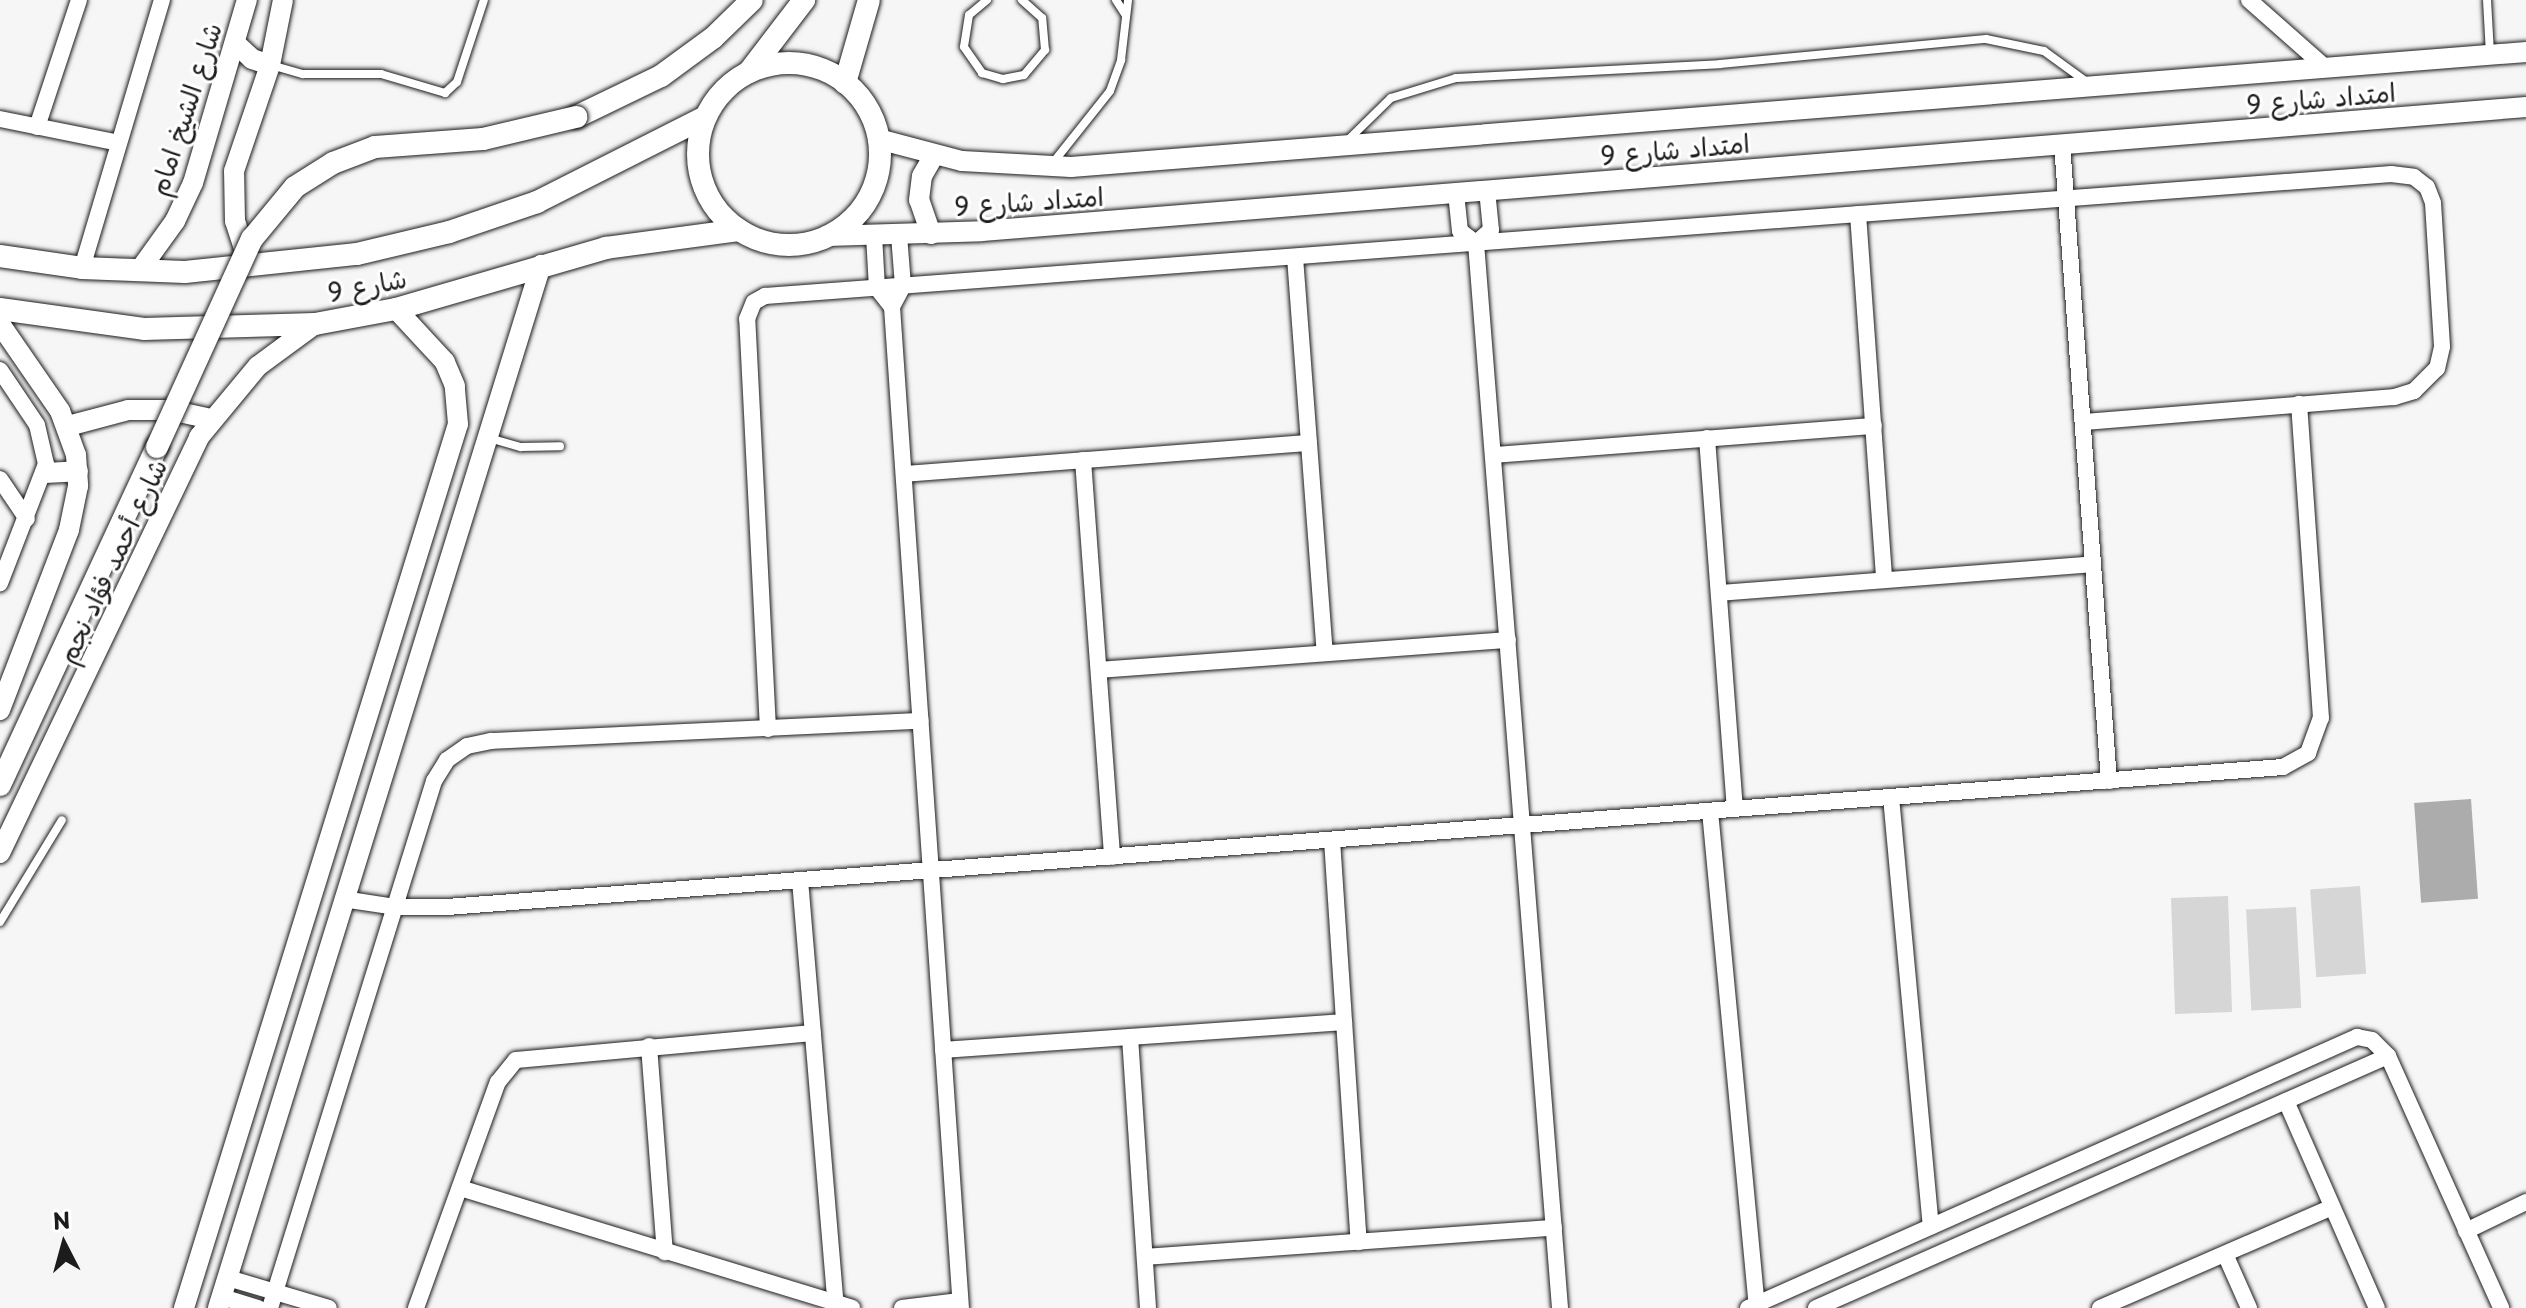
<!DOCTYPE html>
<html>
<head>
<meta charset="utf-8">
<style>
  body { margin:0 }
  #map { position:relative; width:2526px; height:1308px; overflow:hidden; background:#f6f6f6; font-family:"Playpen Sans","Playpen Sans Arabic",sans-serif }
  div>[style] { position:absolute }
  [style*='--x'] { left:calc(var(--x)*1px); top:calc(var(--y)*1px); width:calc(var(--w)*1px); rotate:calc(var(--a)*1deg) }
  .green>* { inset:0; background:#d6d6d6; transform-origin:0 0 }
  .water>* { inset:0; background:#acacac; transform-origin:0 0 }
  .roads { filter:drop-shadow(0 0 2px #1c1c1c) drop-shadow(0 0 2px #1c1c1c) }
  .service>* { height:8px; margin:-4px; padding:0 4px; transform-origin:4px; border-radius:4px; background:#fff }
  .minor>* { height:16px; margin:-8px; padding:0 8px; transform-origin:8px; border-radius:8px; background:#fff }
  .tertiary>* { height:20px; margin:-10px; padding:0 10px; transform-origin:10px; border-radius:10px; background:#fff }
  .secondary>* { height:22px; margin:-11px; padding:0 11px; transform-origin:11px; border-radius:11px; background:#fff }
  .secondary>.ring { margin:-11px; padding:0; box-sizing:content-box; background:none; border:22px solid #fff; border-radius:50% }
  .bridges { filter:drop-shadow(0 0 2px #1c1c1c) drop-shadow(0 0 2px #1c1c1c) }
  .secondary-bridge>* { height:22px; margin:-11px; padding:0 11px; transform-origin:11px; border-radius:11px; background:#fff }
  span { translate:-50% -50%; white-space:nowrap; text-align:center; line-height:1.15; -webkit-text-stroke:6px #fff; paint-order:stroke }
  .street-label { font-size:26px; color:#1c1c1c }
  .north { position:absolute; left:24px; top:1204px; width:80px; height:80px; -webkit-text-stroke:6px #fff; paint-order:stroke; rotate:354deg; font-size:22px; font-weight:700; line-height:32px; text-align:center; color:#1c1c1c }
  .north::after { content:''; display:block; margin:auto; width:28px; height:36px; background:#1c1c1c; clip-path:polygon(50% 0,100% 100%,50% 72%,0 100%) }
</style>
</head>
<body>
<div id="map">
  <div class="green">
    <div style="left:2360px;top:886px;width:88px;height:50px;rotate:86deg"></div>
    <div style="left:2228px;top:896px;width:116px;height:57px;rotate:88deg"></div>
    <div style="left:2296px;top:907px;width:101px;height:50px;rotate:87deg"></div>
  </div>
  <div class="water">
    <div style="left:2471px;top:799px;width:100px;height:57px;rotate:86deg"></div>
  </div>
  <div class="roads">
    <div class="service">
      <div style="--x:987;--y:0;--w:23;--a:140"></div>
      <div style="--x:969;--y:15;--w:32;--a:99"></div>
      <div style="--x:964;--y:47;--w:32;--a:55"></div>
      <div style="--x:982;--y:73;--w:22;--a:16"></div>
      <div style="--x:1003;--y:79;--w:21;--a:-11"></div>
      <div style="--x:1024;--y:75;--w:33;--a:-50"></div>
      <div style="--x:1045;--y:50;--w:32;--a:-95"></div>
      <div style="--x:1042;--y:18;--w:27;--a:-138"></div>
      <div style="--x:1116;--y:0;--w:17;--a:57"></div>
      <div style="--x:2487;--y:0;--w:54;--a:86.8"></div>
      <div style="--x:271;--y:65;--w:33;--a:16"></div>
      <div style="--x:303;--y:74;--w:78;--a:0"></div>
      <div style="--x:381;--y:74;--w:67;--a:16.5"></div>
      <div style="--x:445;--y:93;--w:16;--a:-43"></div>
      <div style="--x:457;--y:82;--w:86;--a:-71.8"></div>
      <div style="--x:1346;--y:142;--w:63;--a:-44.4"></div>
      <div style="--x:1391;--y:98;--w:68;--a:-17.1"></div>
      <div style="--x:1456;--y:78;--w:264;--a:-3"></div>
      <div style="--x:1720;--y:64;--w:267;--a:-5.4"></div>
      <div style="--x:1986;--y:39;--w:59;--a:11.7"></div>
      <div style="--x:2044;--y:51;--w:54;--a:36"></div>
      <div style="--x:1052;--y:164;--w:93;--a:-51.5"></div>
      <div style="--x:1110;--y:91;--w:33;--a:-70"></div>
      <div style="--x:1121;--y:60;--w:60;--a:-83.3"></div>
      <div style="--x:489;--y:438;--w:33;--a:16"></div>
      <div style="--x:521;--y:447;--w:39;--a:-1"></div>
      <div style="--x:0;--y:922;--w:119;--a:-58.7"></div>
    </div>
    <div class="minor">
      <div style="--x:2249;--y:0;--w:103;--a:41.4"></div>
      <div style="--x:0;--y:119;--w:121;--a:11.4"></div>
      <div style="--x:37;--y:127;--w:134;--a:-71.7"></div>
      <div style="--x:2062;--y:144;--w:639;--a:85.78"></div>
      <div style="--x:1456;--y:193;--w:38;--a:84"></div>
      <div style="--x:1460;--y:231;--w:20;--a:37"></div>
      <div style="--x:1858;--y:214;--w:367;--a:85.9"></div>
      <div style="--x:874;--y:235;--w:53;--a:86.8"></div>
      <div style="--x:877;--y:288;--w:24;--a:52"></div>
      <div style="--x:899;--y:235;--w:51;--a:85.5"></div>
      <div style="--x:903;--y:286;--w:24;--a:118"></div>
      <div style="--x:892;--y:307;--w:1003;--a:86.06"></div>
      <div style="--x:1476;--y:243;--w:1068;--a:85.49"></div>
      <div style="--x:1476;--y:243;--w:20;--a:-41"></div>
      <div style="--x:1491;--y:230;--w:40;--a:-95.7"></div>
      <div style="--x:1295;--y:257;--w:397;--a:85.7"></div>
      <div style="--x:82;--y:268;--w:280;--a:-73.4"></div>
      <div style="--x:0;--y:370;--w:66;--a:56.1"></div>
      <div style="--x:37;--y:425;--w:40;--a:77"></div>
      <div style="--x:46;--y:464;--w:128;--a:111.1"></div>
      <div style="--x:1707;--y:438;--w:372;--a:85.7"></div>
      <div style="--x:1494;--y:455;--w:381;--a:-4.4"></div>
      <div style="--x:1083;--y:460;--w:398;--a:85.8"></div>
      <div style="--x:904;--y:474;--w:406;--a:-4.4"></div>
      <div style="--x:0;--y:479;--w:48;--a:56"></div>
      <div style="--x:1719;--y:593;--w:375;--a:-4.4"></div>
      <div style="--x:1099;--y:670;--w:410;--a:-4.2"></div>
      <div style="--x:768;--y:729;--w:411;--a:-92.9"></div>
      <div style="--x:747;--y:319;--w:18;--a:-68"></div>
      <div style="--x:754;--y:302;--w:13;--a:-29"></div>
      <div style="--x:765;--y:296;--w:1631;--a:-4.29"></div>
      <div style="--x:2391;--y:174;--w:23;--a:7"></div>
      <div style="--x:2414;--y:177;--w:16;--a:38"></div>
      <div style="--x:2427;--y:187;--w:17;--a:69"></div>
      <div style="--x:2433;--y:203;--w:144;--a:86.4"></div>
      <div style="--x:2442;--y:347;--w:22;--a:103"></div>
      <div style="--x:2437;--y:368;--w:33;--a:135"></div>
      <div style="--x:2414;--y:391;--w:21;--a:163"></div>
      <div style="--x:2394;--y:397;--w:312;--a:175.4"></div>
      <div style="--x:1891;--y:797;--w:431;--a:84.7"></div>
      <div style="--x:1710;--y:811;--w:495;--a:84.6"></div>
      <div style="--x:1332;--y:840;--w:403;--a:86.2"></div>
      <div style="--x:800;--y:880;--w:427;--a:85.2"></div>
      <div style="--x:343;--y:899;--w:54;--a:8.6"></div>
      <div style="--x:396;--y:907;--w:51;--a:0"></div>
      <div style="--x:447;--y:907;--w:1841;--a:-4.36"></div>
      <div style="--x:2283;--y:767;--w:29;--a:-29"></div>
      <div style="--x:2308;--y:753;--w:37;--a:-70"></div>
      <div style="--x:2321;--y:718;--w:315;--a:-94"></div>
      <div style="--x:1130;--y:1037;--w:272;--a:86.2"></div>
      <div style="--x:649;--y:1046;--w:207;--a:85.6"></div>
      <div style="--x:943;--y:1050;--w:402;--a:-4"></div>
      <div style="--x:2286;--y:1101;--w:226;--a:66.3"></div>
      <div style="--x:460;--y:1188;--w:410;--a:17"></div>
      <div style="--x:2466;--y:1231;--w:67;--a:-25.8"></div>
      <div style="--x:2225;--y:1254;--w:59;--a:66"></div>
      <div style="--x:1145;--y:1257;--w:410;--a:-4.1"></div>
      <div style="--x:228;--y:1278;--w:105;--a:16.5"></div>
      <div style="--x:222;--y:1297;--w:38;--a:17"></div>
      <div style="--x:270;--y:1308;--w:552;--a:-72.71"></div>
      <div style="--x:434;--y:781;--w:25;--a:-58"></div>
      <div style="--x:447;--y:760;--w:24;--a:-35"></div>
      <div style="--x:467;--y:746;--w:25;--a:-12"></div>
      <div style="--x:491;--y:741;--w:430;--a:-2.7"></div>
      <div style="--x:416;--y:1308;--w:240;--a:-70.1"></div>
      <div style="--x:498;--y:1082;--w:28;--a:-51"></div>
      <div style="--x:516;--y:1060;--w:298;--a:-5.2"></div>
      <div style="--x:902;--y:1308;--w:58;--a:-6.9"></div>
      <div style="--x:1748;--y:1308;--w:667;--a:-23.99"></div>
      <div style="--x:2357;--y:1037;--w:15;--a:11"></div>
      <div style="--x:2372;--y:1040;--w:23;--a:45"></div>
      <div style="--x:2388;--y:1056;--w:276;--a:65.8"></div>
      <div style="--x:1816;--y:1308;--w:625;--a:-23.78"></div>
      <div style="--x:2100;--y:1308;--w:253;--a:-23.5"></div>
    </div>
    <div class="tertiary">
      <div style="--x:235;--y:43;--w:23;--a:43"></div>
      <div style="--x:252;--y:59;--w:19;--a:18"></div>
      <div style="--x:878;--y:139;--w:87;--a:14.7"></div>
      <div style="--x:962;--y:161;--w:109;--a:3.2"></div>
      <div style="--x:1071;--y:167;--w:1460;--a:-4.52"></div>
      <div style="--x:931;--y:234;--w:36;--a:-109"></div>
      <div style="--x:919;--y:200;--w:24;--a:-83"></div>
      <div style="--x:922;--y:176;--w:24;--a:-60"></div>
      <div style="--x:827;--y:236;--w:155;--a:-1.8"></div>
      <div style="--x:982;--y:231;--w:1549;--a:-4.59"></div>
      <div style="--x:249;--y:264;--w:45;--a:-108"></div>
      <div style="--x:235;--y:221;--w:50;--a:-91.1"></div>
      <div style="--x:234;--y:171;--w:112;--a:-71.2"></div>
      <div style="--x:270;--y:65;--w:66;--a:-78.7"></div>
      <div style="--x:139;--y:271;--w:62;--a:-54.2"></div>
      <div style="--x:175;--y:221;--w:42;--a:-64.7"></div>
      <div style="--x:193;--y:183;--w:191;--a:-73.6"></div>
      <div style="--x:0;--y:324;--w:106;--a:55.4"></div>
      <div style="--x:60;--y:411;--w:47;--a:70"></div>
      <div style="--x:76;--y:455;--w:31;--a:86"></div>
      <div style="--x:78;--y:486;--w:45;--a:101.6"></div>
      <div style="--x:69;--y:530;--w:193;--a:111"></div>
      <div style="--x:68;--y:426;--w:62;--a:-14.9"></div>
      <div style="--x:128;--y:410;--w:42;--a:0"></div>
      <div style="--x:170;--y:410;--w:42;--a:12.4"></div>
      <div style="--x:45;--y:473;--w:33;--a:-3"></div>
      <div style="--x:0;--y:853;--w:461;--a:-64.4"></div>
      <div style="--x:199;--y:437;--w:92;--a:-50.3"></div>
      <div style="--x:258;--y:366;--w:71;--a:-36.4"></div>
      <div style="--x:184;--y:1308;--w:925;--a:-72.78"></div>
      <div style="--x:458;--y:424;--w:38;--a:-95"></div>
      <div style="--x:455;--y:386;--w:26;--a:-113"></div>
      <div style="--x:445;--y:362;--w:72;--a:-132.8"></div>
      <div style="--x:218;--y:1308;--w:1092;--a:-72.79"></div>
    </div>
    <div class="secondary">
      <div class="ring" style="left:698px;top:63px;width:160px;height:160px"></div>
      <div style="--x:749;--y:72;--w:91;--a:-52.6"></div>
      <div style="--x:845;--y:83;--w:86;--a:-73.9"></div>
      <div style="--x:576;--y:117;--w:94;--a:-25.8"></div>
      <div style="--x:661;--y:76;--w:64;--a:-36.2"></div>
      <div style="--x:713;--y:38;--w:54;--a:-44.3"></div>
      <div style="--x:0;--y:256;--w:83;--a:8.3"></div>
      <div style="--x:82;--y:268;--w:103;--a:2.2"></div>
      <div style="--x:185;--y:272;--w:173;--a:-6"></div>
      <div style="--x:357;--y:254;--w:95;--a:-13.4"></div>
      <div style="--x:449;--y:232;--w:93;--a:-18.8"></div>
      <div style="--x:537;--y:202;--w:188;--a:-26.8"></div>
      <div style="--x:0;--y:309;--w:145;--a:7.9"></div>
      <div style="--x:144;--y:329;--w:171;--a:-1.7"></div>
      <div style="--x:315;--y:324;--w:82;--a:-10.5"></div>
      <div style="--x:396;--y:309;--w:219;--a:-16.2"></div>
      <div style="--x:606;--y:248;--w:134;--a:-7.7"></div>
      <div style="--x:0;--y:785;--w:373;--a:-65.1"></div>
    </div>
  </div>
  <div class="bridges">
    <div class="secondary-bridge">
      <div style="--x:157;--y:447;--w:229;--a:-65.5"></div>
      <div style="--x:252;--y:239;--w:67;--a:-50.4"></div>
      <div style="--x:295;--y:187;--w:45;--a:-32.3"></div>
      <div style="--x:333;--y:163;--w:45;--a:-20.9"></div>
      <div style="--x:375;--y:147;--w:108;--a:-4.2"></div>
      <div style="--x:483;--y:139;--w:96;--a:-13.3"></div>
    </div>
  </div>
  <div class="street-label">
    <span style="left:2321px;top:98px;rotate:-5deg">امتداد شارع 9</span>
    <span style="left:185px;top:109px;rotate:-72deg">شارع الشيخ امام</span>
    <span style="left:1675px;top:149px;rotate:-5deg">امتداد شارع 9</span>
    <span style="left:1029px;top:201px;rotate:-4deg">امتداد شارع 9</span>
    <span style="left:367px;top:285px;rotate:-11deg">شارع 9</span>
    <span style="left:112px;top:561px;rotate:-65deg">شارع أحمد فؤاد نجم</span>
  </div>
  <div class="north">N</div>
</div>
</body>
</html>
